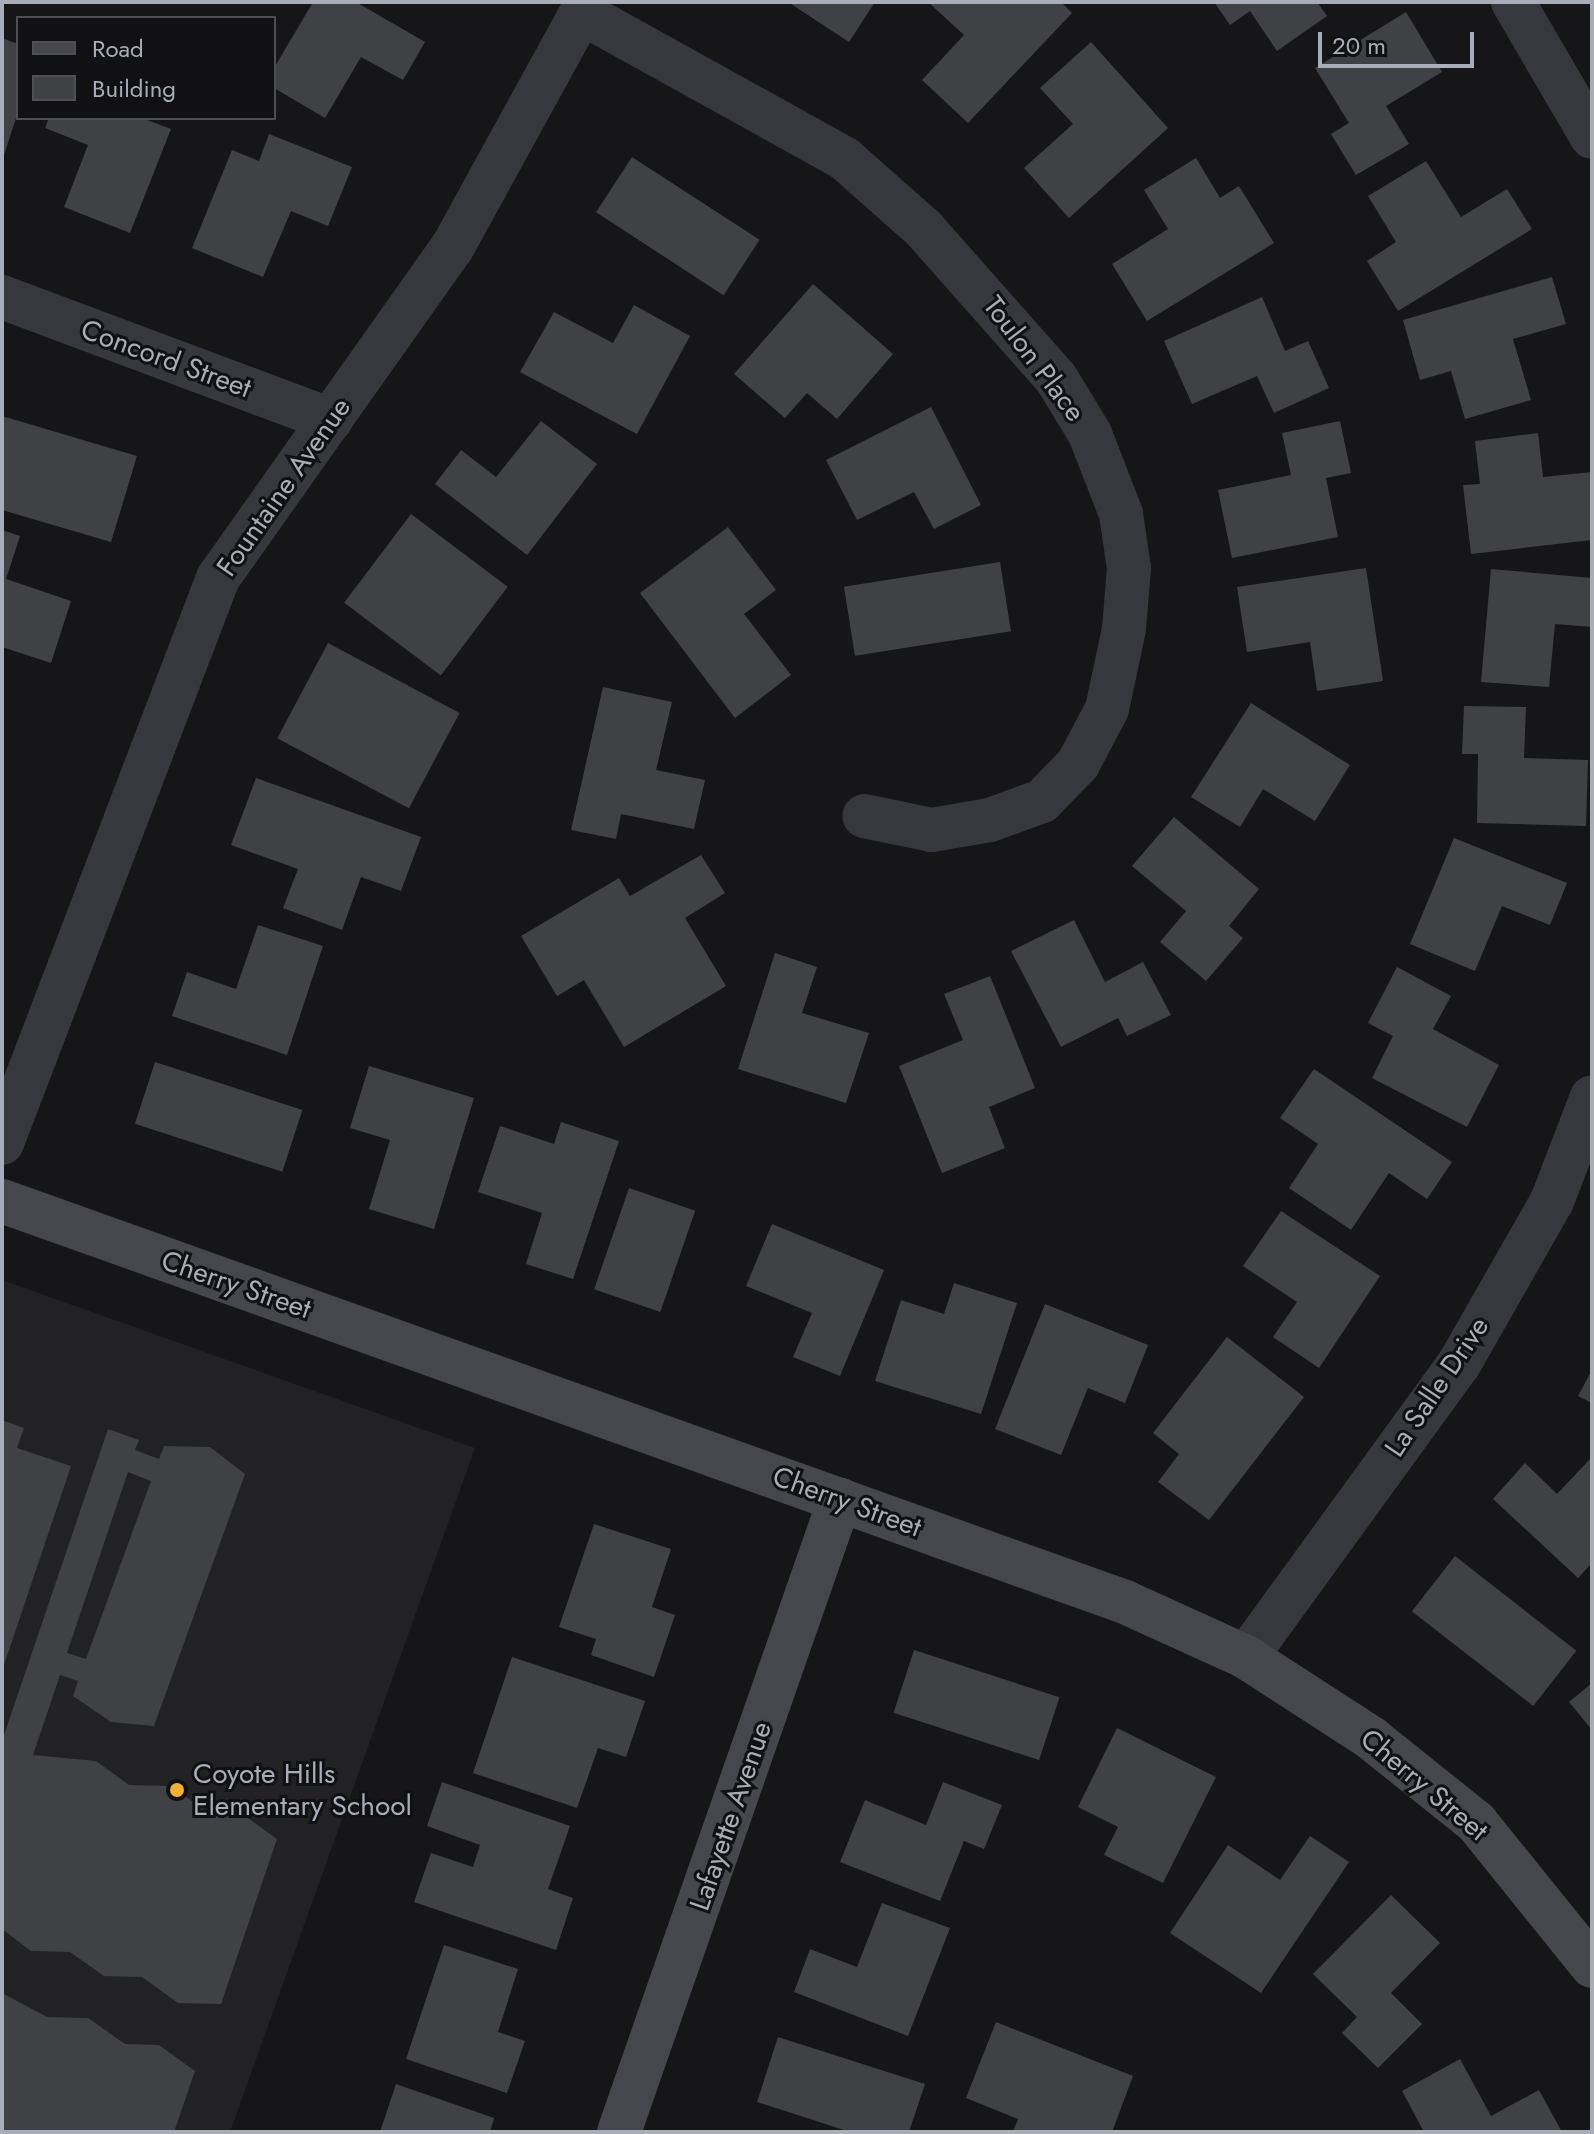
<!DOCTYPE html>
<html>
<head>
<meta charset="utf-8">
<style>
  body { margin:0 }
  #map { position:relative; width:1594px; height:2134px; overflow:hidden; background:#161618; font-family:Jost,sans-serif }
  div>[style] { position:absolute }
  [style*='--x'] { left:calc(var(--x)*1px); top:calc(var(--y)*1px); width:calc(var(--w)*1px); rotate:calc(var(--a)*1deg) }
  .built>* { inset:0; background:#222225 }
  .building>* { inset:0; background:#404145; transform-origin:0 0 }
  .street>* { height:44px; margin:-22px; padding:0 22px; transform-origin:22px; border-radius:22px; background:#37383d }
  .secondary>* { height:44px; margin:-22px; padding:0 22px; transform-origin:22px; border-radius:22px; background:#45474d }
  .dots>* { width:22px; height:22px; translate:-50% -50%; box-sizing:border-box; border:4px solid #111113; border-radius:50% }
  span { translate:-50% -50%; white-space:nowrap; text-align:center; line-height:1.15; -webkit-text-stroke:6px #111113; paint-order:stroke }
  .street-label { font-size:28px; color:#a8adb8 }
  .poi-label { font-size:28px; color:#a8adb8 }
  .left { translate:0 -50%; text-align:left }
  .frame { position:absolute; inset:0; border:4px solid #a8adb8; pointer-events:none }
  .legend { position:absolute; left:16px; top:16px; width:260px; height:104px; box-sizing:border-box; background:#111113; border:2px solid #4d4f55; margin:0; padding:10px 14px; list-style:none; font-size:24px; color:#a8adb8 }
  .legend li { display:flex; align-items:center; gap:16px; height:40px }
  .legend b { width:40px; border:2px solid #4d4f55 }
  .scale { position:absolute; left:1318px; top:32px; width:156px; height:36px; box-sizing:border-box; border:4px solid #a8adb8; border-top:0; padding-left:10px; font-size:24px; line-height:28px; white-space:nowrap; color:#a8adb8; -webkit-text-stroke:6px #111113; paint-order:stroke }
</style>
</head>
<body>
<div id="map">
  <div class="built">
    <div style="clip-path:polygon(2px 1280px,475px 1448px,230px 2132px,2px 2132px)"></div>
  </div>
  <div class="building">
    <div style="clip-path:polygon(313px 2px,356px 2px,425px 42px,403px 80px,361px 57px,325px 118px,274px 88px,274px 68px)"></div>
    <div style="clip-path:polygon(788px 2px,875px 2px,849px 42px)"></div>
    <div style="clip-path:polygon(928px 2px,1061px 2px,1072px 13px,968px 123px,922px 80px,964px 35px)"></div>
    <div style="clip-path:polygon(1214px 2px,1317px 2px,1327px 16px,1277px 51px,1250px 11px,1230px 25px)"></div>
    <div style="clip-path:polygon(1406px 12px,1442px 72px,1386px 106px,1409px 144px,1356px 175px,1331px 134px,1349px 123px,1315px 68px)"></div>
    <div style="clip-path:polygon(2px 38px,18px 44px,18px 112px,3px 158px)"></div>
    <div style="clip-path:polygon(1091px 42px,1168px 128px,1069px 218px,1024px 168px,1073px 124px,1040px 88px)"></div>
    <div style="clip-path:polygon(49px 118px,142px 118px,171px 129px,130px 233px,64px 207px,88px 145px,45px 128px)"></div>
    <div style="clip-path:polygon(269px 134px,352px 167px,328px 226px,291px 211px,263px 277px,192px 248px,232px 150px,259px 161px)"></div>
    <div style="left:632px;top:157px;width:152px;height:66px;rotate:33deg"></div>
    <div style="clip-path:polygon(1196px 158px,1220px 198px,1239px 186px,1274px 243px,1147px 321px,1112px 264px,1168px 229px,1144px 190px)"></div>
    <div style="clip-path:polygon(1426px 161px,1461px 217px,1507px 189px,1532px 229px,1398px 311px,1367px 261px,1396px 242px,1368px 196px)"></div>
    <div style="clip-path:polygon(1552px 277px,1566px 324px,1513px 339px,1531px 400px,1465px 419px,1451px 371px,1420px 380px,1403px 320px)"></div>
    <div style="clip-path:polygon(813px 284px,893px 354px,837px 419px,807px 393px,785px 418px,734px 374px)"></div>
    <div style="clip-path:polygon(1262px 297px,1285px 351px,1308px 341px,1329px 388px,1274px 413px,1257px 376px,1192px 404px,1164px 341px)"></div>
    <div style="clip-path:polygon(634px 305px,690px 336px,637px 434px,520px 372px,554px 312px,613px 343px)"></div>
    <div style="clip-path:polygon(931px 407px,981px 505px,934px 529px,914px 492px,857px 520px,826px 460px)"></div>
    <div style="clip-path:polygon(2px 416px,137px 456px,111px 542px,2px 510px)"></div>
    <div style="clip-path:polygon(541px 421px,597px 464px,527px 555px,435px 484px,461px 450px,496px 477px)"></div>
    <div style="clip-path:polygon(1340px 421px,1351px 473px,1326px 478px,1338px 537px,1232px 558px,1218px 490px,1291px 475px,1282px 433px)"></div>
    <div style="clip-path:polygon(1538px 433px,1543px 477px,1592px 472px,1592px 540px,1471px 554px,1463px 485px,1480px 484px,1475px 441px)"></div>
    <div style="left:411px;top:514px;width:121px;height:111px;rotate:37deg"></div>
    <div style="clip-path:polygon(728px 527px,776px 590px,744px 614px,791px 675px,735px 718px,640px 593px)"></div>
    <div style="clip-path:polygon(2px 530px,20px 536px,6px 579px,71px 601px,51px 663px,2px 647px)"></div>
    <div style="left:1000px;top:562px;width:70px;height:158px;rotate:81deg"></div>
    <div style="clip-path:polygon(1366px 568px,1383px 681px,1317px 691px,1310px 642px,1247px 652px,1237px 587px)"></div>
    <div style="clip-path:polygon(1491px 569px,1592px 578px,1592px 627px,1555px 624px,1549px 687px,1481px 682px)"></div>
    <div style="left:328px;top:643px;width:149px;height:108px;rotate:28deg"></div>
    <div style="clip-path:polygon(603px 687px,672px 702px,656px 770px,705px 780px,694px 829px,621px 814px,616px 839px,571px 830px)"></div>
    <div style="clip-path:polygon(1251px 703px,1350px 765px,1315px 821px,1263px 789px,1240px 827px,1191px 797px)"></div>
    <div style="clip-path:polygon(1464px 706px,1526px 707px,1524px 758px,1588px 760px,1586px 826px,1477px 823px,1478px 754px,1462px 754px)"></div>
    <div style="clip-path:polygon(256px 778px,421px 837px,401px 891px,361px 877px,342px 930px,283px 908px,298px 869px,231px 845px)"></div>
    <div style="clip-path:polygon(1174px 817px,1259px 889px,1229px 926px,1243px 938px,1206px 981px,1160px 942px,1186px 911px,1132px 866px)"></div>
    <div style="clip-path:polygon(1454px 838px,1567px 883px,1550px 925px,1502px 906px,1475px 971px,1410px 944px)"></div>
    <div style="clip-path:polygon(701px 855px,725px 893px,685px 918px,726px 986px,624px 1047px,584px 980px,557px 996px,521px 936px,619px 878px,630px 896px)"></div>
    <div style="clip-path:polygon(1074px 920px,1105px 982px,1143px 962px,1171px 1015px,1127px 1036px,1118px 1018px,1061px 1047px,1011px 951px)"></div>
    <div style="clip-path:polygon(258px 925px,323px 946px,287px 1055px,172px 1016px,187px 972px,236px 989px)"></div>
    <div style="clip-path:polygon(775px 953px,817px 967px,802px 1013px,869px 1033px,846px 1103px,738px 1069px)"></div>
    <div style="clip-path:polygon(1397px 967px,1451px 996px,1433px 1029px,1499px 1065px,1467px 1127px,1372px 1078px,1393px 1036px,1368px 1023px)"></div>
    <div style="clip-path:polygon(990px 976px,1035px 1088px,989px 1107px,1005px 1148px,942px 1173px,899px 1066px,963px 1040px,944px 994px)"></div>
    <div style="left:155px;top:1062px;width:155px;height:65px;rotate:18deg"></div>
    <div style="clip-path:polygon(369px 1066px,474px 1098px,434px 1229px,369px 1209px,390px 1140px,350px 1128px)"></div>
    <div style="clip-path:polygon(1314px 1069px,1452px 1162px,1427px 1199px,1389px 1173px,1351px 1230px,1289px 1188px,1318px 1144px,1280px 1118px)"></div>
    <div style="clip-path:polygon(561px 1122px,619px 1141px,573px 1279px,526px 1264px,542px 1213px,478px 1192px,500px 1126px,554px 1144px)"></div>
    <div style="left:629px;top:1188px;width:70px;height:107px;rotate:19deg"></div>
    <div style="clip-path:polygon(1281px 1211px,1380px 1276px,1319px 1368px,1273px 1337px,1297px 1302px,1243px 1266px)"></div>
    <div style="clip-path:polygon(772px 1224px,884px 1270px,840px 1376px,793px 1357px,812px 1313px,746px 1286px)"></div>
    <div style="clip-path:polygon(954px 1283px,1017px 1303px,981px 1414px,875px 1381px,901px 1300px,944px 1314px)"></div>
    <div style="clip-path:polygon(1045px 1304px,1148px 1345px,1125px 1403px,1088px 1388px,1061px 1455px,995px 1429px)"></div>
    <div style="clip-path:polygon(1227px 1337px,1304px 1397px,1209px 1520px,1158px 1482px,1179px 1454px,1153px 1433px)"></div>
    <div style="clip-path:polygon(1592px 1370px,1592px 1403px,1578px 1396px)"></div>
    <div style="clip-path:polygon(2px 1420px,24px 1428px,17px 1448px,71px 1466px,3px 1668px)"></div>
    <div style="clip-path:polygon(evenodd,108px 1429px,139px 1440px,135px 1450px,159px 1459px,164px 1446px,210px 1447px,245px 1474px,154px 1726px,111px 1722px,73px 1696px,78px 1681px,60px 1675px,33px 1755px,96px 1761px,129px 1785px,171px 1786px,207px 1812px,241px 1813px,277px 1839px,221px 2004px,178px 2003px,142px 1977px,104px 1976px,70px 1952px,31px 1951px,2px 1929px,2px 1741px,108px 1429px,128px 1472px,151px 1481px,86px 1659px,67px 1653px,128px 1472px)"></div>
    <div style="clip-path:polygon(1592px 1457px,1592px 1563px,1578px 1578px,1493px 1499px,1525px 1463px,1557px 1494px)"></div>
    <div style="clip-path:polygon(594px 1524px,671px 1549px,652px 1607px,675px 1615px,654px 1677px,591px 1655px,596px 1639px,559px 1627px)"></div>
    <div style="left:1455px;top:1556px;width:154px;height:70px;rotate:38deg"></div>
    <div style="left:914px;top:1650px;width:153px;height:66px;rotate:18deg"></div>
    <div style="clip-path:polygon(512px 1657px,645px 1701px,626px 1757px,598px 1748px,577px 1808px,473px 1773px)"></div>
    <div style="clip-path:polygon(1592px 1683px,1592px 1730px,1569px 1702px)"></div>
    <div style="clip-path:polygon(1117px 1728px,1216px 1777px,1163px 1883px,1104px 1855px,1118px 1827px,1078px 1807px)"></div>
    <div style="clip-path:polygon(442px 1782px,570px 1826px,548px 1889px,573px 1898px,556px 1950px,414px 1902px,431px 1853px,473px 1867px,480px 1845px,427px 1826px)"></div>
    <div style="clip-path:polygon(943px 1782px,1002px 1805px,984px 1849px,964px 1841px,940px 1901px,840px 1862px,865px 1800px,926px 1825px)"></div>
    <div style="clip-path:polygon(1310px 1836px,1349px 1862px,1261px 1993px,1170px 1933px,1228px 1845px,1280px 1880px)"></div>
    <div style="clip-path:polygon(1391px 1895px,1440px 1943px,1391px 1993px,1422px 2024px,1378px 2068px,1342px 2033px,1357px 2017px,1313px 1974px)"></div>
    <div style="clip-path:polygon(882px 1903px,950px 1928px,908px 2036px,794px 1992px,810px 1949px,857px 1967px)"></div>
    <div style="clip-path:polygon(444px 1945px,518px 1969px,498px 2032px,525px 2041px,507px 2093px,406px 2059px)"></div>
    <div style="clip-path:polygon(2px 1993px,47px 2017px,88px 2018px,125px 2044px,159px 2045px,195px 2071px,174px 2132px,2px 2132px)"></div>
    <div style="clip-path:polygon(996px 2022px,1133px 2076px,1112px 2132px,1013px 2132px,1018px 2119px,966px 2098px)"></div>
    <div style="clip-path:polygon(778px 2037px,925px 2084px,909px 2132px,850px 2132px,757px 2102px)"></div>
    <div style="clip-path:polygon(1460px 2059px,1491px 2116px,1539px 2090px,1562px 2132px,1424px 2132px,1402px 2091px)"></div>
    <div style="clip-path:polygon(396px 2084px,494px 2118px,490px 2132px,380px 2132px)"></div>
  </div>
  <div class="street">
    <div style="--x:1513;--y:2;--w:156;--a:59.7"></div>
    <div style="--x:582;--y:13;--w:301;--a:29"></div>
    <div style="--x:845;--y:159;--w:106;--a:41.5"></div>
    <div style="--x:924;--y:229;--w:199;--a:48.5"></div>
    <div style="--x:1056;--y:378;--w:66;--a:58.7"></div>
    <div style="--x:1090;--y:434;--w:86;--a:68.8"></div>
    <div style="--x:1121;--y:514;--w:55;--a:81.6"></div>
    <div style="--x:1129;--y:568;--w:61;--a:94.7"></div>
    <div style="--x:1124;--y:629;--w:82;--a:102"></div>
    <div style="--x:1107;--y:709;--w:62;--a:117.8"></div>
    <div style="--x:1078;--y:764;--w:52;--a:134.2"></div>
    <div style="--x:1042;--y:801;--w:55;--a:159.9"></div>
    <div style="--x:990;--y:820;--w:59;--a:170.2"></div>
    <div style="--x:932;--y:830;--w:69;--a:-168.4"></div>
    <div style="--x:2;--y:297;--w:351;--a:20.5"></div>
    <div style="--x:2;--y:1143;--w:605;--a:-69.08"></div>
    <div style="--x:218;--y:578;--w:405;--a:-54.7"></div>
    <div style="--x:452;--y:248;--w:281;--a:-61.2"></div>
    <div style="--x:1246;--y:1657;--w:362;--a:-54"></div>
    <div style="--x:1459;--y:1364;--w:188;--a:-60.3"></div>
    <div style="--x:1552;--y:1201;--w:111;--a:-69"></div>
  </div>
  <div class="secondary">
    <div style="--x:2;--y:1201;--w:1192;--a:19.65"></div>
    <div style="--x:1125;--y:1602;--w:133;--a:24.4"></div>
    <div style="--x:1246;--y:1657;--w:149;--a:32.9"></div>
    <div style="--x:1371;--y:1738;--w:134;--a:38.7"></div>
    <div style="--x:1476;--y:1822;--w:185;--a:51.1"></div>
    <div style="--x:619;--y:2132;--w:670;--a:-70.75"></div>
  </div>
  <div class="dots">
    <div style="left:177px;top:1790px;background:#f2b134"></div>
  </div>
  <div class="street-label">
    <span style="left:166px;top:359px;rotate:20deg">Concord Street</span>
    <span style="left:1034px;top:359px;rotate:53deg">Toulon Place</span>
    <span style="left:284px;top:487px;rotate:-55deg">Fountaine Avenue</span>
    <span style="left:236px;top:1285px;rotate:19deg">Cherry Street</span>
    <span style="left:1437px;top:1387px;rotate:-56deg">La Salle Drive</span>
    <span style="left:847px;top:1502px;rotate:20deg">Cherry Street</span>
    <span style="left:1424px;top:1785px;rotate:40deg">Cherry Street</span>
    <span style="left:731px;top:1816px;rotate:-71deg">Lafayette Avenue</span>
  </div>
  <div class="poi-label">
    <span class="left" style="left:193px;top:1790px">Coyote Hills<br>Elementary School</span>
  </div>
  <div class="frame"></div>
  <ul class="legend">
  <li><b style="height:10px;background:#45474d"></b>Road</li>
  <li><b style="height:22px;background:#404145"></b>Building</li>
  </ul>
  <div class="scale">20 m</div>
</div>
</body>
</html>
